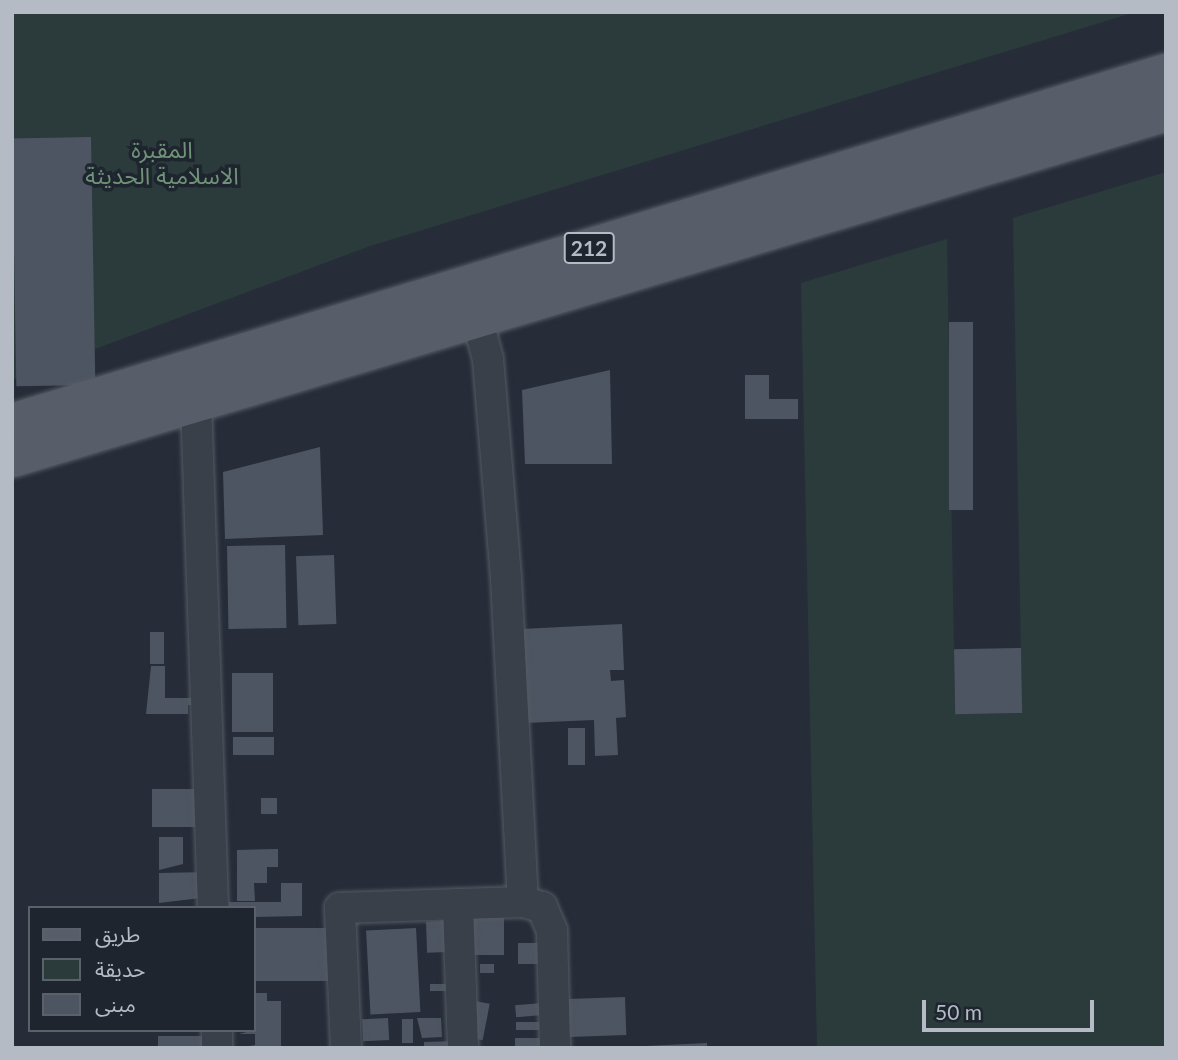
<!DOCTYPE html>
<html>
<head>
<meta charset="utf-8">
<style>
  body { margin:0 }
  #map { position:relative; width:1178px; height:1060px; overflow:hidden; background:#262d39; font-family:Lato,"Noto Sans Arabic",sans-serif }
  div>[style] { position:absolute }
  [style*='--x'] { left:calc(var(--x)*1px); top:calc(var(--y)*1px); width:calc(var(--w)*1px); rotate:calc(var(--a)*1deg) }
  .green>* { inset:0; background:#2b3b3c }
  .building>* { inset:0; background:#4d5562; transform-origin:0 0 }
  .roads { filter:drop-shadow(0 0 2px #545b64) drop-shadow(0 0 2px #545b64) }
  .minor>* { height:30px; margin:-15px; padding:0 15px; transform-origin:15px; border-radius:15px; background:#39404a }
  .major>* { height:38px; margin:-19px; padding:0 19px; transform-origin:19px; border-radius:19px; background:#585e69 }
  span { translate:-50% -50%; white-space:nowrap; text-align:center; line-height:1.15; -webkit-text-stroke:7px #1e252e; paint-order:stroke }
  .shield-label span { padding:2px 5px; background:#1e252e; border:2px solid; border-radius:5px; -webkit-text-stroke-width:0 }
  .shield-label { font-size:21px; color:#b5bbc5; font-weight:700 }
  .park-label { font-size:23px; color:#6f9378 }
  .frame { position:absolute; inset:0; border:14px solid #b5bbc5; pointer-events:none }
  .legend { position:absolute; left:28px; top:906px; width:228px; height:126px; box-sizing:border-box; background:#1e252e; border:2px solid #5a616a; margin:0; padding:9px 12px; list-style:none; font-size:21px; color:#b5bbc5 }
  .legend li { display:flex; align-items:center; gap:14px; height:35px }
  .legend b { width:35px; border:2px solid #5a616a }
  .scale { position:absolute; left:922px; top:1000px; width:172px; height:32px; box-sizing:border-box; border:4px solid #b5bbc5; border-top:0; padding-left:9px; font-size:21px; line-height:24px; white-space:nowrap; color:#b5bbc5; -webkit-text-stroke:5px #1e252e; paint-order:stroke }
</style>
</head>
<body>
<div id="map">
  <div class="green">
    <div style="clip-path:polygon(12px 12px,1135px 12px,370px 246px,12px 380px)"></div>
    <div style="clip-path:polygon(1166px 172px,1166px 1048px,817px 1048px,801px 283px,947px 239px,955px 714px,1022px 713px,1013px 218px)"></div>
  </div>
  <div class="building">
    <div style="left:91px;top:137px;width:248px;height:79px;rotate:89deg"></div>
    <div style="left:949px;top:322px;width:24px;height:188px"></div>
    <div style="clip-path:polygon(610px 370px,612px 464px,525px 464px,522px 390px)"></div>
    <div style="clip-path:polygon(745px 375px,769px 375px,769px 399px,798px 399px,798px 419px,745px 419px)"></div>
    <div style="clip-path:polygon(320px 447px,323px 535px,225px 539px,223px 472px)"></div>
    <div style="left:285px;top:545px;width:83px;height:58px;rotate:89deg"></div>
    <div style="left:334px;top:555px;width:69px;height:38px;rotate:88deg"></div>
    <div style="clip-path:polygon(622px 624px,624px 670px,610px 670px,611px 681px,624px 680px,626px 717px,616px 718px,618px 755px,595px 756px,594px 720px,525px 723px,521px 629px)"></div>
    <div style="left:150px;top:632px;width:14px;height:32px"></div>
    <div style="left:1021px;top:648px;width:65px;height:67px;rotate:89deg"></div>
    <div style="clip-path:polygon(151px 666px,165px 666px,165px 698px,202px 698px,202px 705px,188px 705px,188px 714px,146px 714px)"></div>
    <div style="left:232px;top:673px;width:41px;height:59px"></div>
    <div style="left:568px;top:728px;width:17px;height:37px"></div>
    <div style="left:233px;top:737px;width:41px;height:18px"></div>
    <div style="left:152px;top:789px;width:53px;height:38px"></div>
    <div style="left:261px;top:798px;width:16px;height:16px"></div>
    <div style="clip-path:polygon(159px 837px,183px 837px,183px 864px,159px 870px)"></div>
    <div style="clip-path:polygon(278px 849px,278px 867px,267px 867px,267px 883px,254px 883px,255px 901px,237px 901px,237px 850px)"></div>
    <div style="clip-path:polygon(209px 872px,201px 898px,159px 903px,159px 873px)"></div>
    <div style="clip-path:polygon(281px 883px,302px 883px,302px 916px,254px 917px,254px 908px,229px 908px,229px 902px,281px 902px)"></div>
    <div style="left:470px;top:913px;width:34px;height:42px"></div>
    <div style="left:446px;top:921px;width:31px;height:20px;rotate:88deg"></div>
    <div style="left:254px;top:928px;width:75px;height:53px"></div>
    <div style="left:416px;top:928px;width:84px;height:50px;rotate:87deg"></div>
    <div style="clip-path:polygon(518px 943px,543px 943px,548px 964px,518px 964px)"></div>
    <div style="left:480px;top:964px;width:14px;height:9px"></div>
    <div style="left:457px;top:984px;width:7px;height:27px;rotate:90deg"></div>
    <div style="clip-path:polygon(254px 993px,267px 993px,267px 1001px,281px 1001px,281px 1048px,239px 1048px,255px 1045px,255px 1034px,239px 1034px,254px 1030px)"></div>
    <div style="left:625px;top:997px;width:38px;height:57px;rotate:88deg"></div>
    <div style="left:475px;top:1001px;width:15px;height:37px;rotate:11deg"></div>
    <div style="left:542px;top:1003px;width:12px;height:27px;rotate:85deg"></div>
    <div style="left:388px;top:1018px;width:22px;height:26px;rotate:87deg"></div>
    <div style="clip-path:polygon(417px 1018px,441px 1018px,442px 1037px,422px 1038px)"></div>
    <div style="left:402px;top:1019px;width:11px;height:24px"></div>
    <div style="left:516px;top:1022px;width:29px;height:8px"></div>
    <div style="left:158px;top:1036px;width:44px;height:12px"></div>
    <div style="left:515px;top:1038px;width:31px;height:10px"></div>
    <div style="clip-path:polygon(457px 1041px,457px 1048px,424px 1048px,424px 1042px)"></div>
    <div style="clip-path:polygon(707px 1043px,707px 1048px,645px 1048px,645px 1046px)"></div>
  </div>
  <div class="roads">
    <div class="minor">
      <div style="--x:477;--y:318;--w:42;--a:75"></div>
      <div style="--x:488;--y:359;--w:220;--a:85.3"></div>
      <div style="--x:506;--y:578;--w:324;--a:87"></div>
      <div style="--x:196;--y:400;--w:508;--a:88.08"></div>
      <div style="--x:458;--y:904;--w:144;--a:88"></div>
      <div style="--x:217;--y:1030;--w:18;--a:90"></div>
      <div style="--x:346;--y:1048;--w:140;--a:-92.5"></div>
      <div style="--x:340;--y:908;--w:183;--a:-1.9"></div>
      <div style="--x:523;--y:902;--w:20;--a:15"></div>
      <div style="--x:542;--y:907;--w:26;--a:67"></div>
      <div style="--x:552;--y:931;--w:117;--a:88.5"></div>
    </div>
    <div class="major">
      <div style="--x:12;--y:423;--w:1206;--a:-16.87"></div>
      <div style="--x:12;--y:458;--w:1205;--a:-16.69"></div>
    </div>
  </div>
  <div class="shield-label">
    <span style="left:589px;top:248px">212</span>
  </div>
  <div class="park-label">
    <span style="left:162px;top:162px">المقبرة<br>الاسلامية الحديثة</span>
  </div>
  <div class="frame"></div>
  <ul class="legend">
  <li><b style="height:9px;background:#585e69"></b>طريق</li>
  <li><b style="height:19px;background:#2b3b3c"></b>حديقة</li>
  <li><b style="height:19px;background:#4d5562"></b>مبنى</li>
  </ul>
  <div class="scale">50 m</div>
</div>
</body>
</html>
